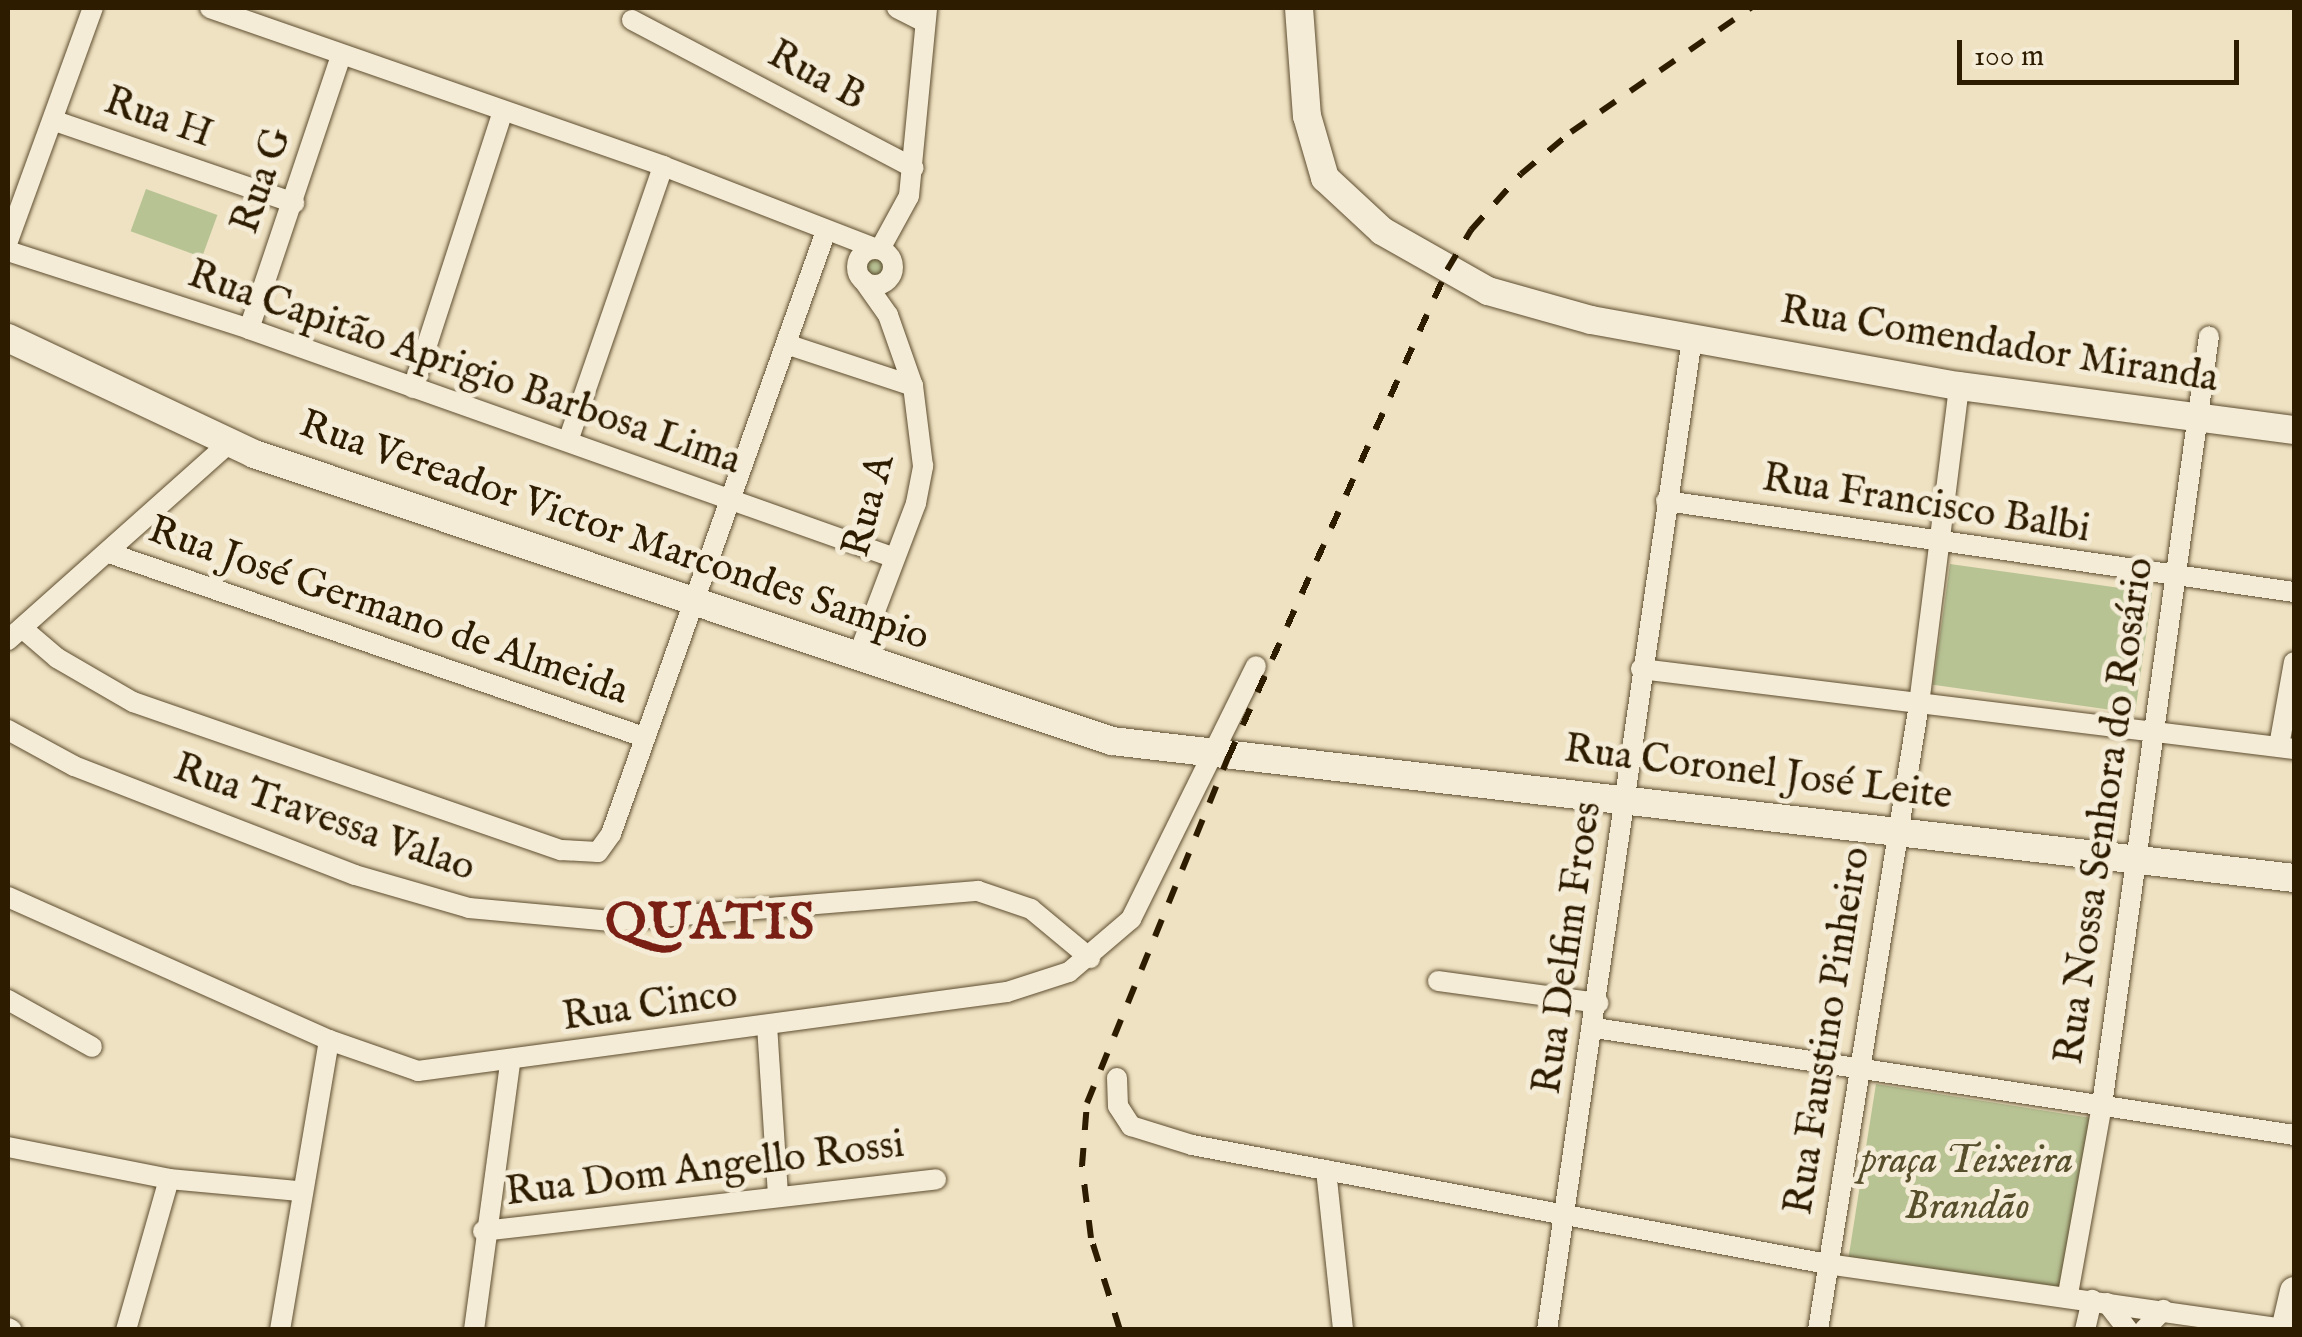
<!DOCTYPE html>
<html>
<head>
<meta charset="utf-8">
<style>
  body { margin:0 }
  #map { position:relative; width:2302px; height:1337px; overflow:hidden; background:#efe2c2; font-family:"IM FELL English",serif }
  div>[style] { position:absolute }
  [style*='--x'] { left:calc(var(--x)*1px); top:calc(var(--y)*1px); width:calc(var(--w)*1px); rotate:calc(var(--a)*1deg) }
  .green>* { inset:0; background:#b8c394; transform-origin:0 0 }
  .round { border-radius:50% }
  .roads { filter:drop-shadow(0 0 2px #5e4e30) drop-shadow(0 0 2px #5e4e30) }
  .street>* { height:20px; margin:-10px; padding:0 10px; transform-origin:10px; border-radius:10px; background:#f5ecd7 }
  .street>.ring { margin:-10px; padding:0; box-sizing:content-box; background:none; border:20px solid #f5ecd7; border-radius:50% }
  .secondary>* { height:28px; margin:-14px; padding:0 14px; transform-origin:14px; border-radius:14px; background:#f5ecd7 }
  .rail>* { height:6px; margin-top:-3px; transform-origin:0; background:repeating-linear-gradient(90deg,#2e1c00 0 18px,transparent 0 36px) }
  span { translate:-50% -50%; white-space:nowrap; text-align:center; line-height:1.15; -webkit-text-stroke:10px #f5ecd7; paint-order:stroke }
  .street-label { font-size:40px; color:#2e1c00 }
  .park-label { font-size:40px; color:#574e2c; font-style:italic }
  .district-label { font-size:50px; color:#7a1f14; font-weight:700; letter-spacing:2.5px }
  .frame { position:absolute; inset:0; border:10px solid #2e1c00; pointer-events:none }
  .scale { position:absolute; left:1957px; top:40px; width:282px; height:45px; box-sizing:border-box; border:5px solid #2e1c00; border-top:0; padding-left:12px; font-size:30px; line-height:35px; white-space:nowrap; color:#2e1c00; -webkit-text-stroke:8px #f5ecd7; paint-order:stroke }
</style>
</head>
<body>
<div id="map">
  <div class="green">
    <div style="left:146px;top:189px;width:76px;height:45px;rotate:20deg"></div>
    <div class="round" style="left:860px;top:252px;width:30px;height:30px"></div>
    <div style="left:1950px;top:564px;width:204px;height:122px;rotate:8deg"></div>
    <div style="left:1876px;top:1084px;width:218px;height:177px;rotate:9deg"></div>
  </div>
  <div class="roads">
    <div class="street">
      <div style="--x:210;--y:8;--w:480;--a:19.2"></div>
      <div style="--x:663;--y:166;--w:226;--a:21.2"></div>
      <div style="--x:897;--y:8;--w:31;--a:27"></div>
      <div style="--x:632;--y:20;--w:318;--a:27.7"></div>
      <div style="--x:55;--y:121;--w:253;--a:18.9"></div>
      <div style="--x:8;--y:241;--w:248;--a:-70"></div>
      <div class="ring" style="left:857px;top:249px;width:16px;height:16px"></div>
      <div style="--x:880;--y:249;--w:60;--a:-61.3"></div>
      <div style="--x:909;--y:196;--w:189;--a:-84.5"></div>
      <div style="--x:8;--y:251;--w:253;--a:17.9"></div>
      <div style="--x:249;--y:329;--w:685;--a:19.52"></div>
      <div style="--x:249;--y:329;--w:289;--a:-71.4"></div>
      <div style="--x:786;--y:344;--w:134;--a:18.3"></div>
      <div style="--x:413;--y:388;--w:291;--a:-72"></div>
      <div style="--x:568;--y:441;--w:291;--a:-70.9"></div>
      <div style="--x:1666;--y:501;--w:635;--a:8.25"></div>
      <div style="--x:109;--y:553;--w:566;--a:18.98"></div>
      <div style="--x:22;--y:628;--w:46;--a:40.6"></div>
      <div style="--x:57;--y:658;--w:88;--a:30.1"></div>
      <div style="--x:133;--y:702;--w:453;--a:19.1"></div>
      <div style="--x:561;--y:850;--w:37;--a:3"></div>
      <div style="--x:598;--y:852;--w:22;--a:-54"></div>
      <div style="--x:611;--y:834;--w:640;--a:-70.38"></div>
      <div style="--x:8;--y:640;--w:295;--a:-41.7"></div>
      <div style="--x:858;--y:656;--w:164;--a:-69.2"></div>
      <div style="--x:916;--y:503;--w:38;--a:-79"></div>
      <div style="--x:923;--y:466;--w:81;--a:-97.1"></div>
      <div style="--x:913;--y:386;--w:75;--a:-109.4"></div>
      <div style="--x:888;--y:315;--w:42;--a:-125.2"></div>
      <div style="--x:1641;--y:669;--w:658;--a:6.98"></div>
      <div style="--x:8;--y:730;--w:75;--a:28.6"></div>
      <div style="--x:74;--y:766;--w:301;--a:21.2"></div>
      <div style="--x:355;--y:875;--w:119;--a:16.1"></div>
      <div style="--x:469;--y:908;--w:143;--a:5.2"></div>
      <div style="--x:611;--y:921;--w:368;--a:-4.7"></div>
      <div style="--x:978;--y:891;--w:56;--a:18.8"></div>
      <div style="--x:1031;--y:909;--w:77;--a:39.7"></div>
      <div style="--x:2279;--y:746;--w:85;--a:-79.9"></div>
      <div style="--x:8;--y:897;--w:351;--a:24"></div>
      <div style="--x:329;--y:1040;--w:94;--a:19.2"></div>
      <div style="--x:418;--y:1071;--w:594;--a:-7.64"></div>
      <div style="--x:1007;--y:992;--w:65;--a:-17.9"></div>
      <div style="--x:1069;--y:972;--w:82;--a:-40.5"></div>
      <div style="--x:1131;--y:919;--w:282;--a:-63.7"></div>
      <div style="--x:1438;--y:981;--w:162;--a:7.8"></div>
      <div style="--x:8;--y:1000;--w:96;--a:29.2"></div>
      <div style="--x:767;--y:1025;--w:172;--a:86.3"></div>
      <div style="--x:1595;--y:1028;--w:707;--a:8.7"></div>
      <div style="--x:1117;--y:1078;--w:28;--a:88"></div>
      <div style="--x:1118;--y:1106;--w:24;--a:57"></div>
      <div style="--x:1131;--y:1126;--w:64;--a:17.3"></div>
      <div style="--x:1192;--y:1145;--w:646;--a:10.61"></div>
      <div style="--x:1827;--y:1264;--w:463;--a:8.1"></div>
      <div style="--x:8;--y:1147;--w:164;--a:11.2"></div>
      <div style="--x:169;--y:1179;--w:131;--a:5.3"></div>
      <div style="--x:1326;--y:1170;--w:161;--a:83.9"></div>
      <div style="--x:483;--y:1231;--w:456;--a:-6.5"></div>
      <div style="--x:2068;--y:1294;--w:192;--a:-79.8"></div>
      <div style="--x:2102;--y:1105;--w:776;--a:-82.08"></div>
      <div style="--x:2107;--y:1303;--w:34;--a:52"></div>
      <div style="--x:8;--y:1328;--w:4;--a:27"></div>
      <div style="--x:126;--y:1330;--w:157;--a:-74.1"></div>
      <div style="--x:280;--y:1330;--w:294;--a:-80.4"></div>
      <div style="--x:474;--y:1330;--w:270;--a:-82.3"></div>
      <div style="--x:1547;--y:1330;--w:1003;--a:-81.68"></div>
      <div style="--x:1818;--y:1330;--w:634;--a:-80.83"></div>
      <div style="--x:1919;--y:704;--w:321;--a:-82.8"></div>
      <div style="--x:2085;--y:1330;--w:31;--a:-77"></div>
      <div style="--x:2144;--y:1330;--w:28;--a:-46"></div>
    </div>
    <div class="secondary">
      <div style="--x:1299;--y:8;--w:108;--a:85.8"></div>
      <div style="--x:1307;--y:116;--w:65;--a:73.8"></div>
      <div style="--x:1325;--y:178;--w:78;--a:42.9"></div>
      <div style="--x:1382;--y:231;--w:122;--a:29.5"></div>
      <div style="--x:1488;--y:291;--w:107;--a:15.7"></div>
      <div style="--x:1591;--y:320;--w:374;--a:10.2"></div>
      <div style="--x:1959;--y:386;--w:338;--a:7.5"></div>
      <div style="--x:8;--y:338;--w:272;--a:25.2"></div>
      <div style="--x:254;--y:454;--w:905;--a:18.5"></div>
      <div style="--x:1112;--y:741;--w:1190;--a:6.61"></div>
      <div style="--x:2285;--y:1330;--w:40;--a:-77"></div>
    </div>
  </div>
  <div class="rail">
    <div style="--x:1120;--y:1330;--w:96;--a:-107.5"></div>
    <div style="--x:1091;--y:1238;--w:73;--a:-97.1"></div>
    <div style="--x:1082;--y:1166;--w:63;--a:-85.5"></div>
    <div style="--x:1087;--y:1103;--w:373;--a:-67.8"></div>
    <div style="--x:1228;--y:758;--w:535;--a:-65.83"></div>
    <div style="--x:1447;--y:270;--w:47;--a:-59"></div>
    <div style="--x:1471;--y:230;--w:75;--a:-48.2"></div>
    <div style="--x:1521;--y:174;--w:65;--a:-40"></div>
    <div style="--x:1571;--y:132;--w:219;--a:-34.6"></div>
  </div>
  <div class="street-label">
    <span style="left:816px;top:77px;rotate:28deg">Rua B</span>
    <span style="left:158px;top:119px;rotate:19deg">Rua H</span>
    <span style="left:263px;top:181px;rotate:-71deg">Rua G</span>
    <span style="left:1999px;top:346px;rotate:9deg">Rua Comendador Miranda</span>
    <span style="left:464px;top:369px;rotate:19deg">Rua Capitão Aprigio Barbosa Lima</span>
    <span style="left:1926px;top:505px;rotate:9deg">Rua Francisco Balbi</span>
    <span style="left:870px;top:506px;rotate:-75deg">Rua A</span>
    <span style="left:614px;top:532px;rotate:19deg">Rua Vereador Victor Marcondes Sampio</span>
    <span style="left:388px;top:612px;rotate:19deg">Rua José Germano de Almeida</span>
    <span style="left:1758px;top:774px;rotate:7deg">Rua Coronel José Leite</span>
    <span style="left:2106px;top:811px;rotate:-82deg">Rua Nossa Senhora do Rosário</span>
    <span style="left:324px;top:819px;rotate:19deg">Rua Travessa Valao</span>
    <span style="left:1569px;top:948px;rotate:-82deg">Rua Delfim Froes</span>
    <span style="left:650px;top:1007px;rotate:-8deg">Rua Cinco</span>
    <span style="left:1829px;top:1031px;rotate:-81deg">Rua Faustino Pinheiro</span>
    <span style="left:705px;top:1170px;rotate:-7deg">Rua Dom Angello Rossi</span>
  </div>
  <div class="park-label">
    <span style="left:1967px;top:1185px">praça Teixeira<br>Brandão</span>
  </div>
  <div class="district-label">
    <span style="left:711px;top:925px">QUATIS</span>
  </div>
  <div class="frame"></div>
  <div class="scale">100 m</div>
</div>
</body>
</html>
